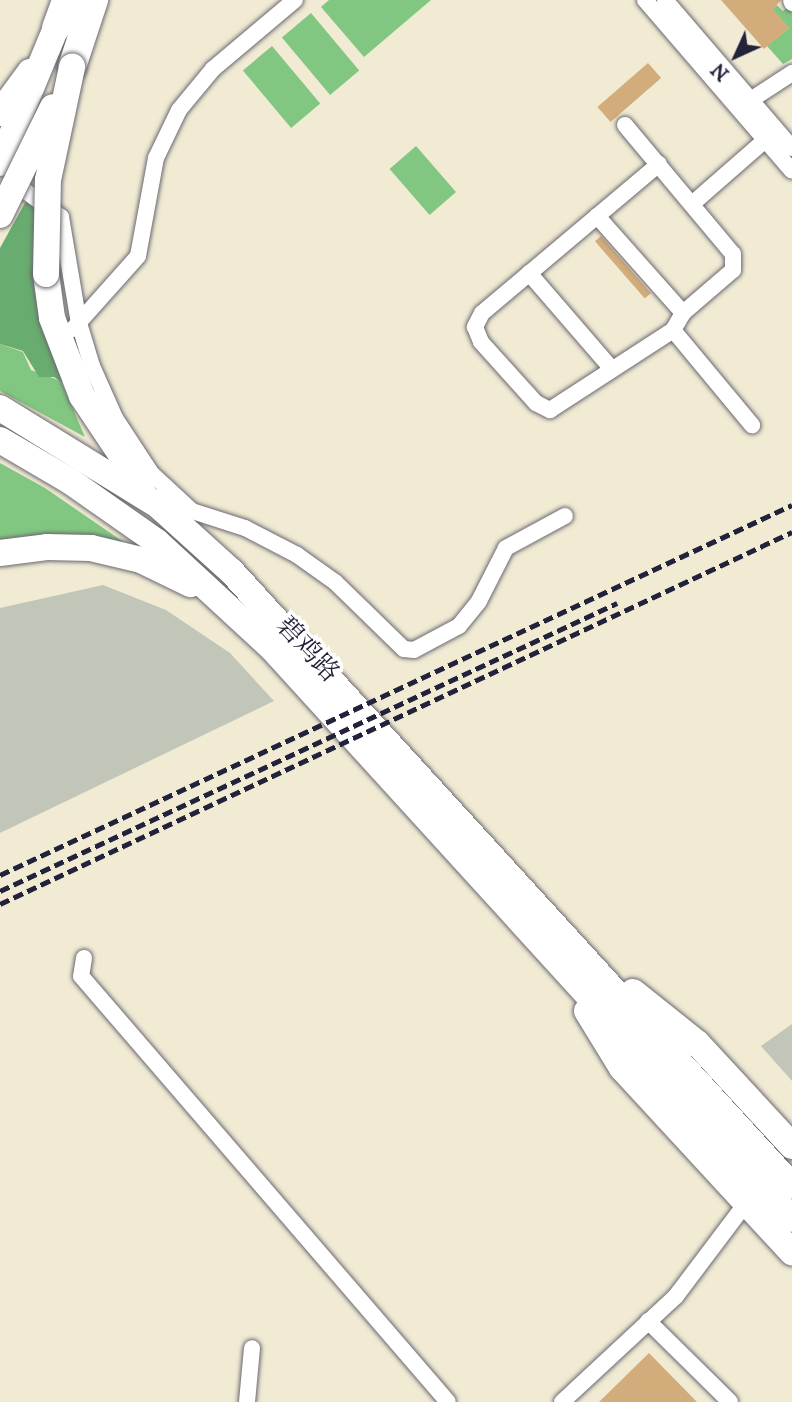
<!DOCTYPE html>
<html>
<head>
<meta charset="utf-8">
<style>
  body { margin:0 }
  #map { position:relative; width:792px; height:1402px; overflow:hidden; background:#f1ebd4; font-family:"IM FELL DW Pica","Noto Serif SC",serif }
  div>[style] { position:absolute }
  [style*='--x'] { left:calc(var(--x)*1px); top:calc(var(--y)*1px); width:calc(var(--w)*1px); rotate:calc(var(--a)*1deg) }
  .industrial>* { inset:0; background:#c2c6b9 }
  .green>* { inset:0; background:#82c781; transform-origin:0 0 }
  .forest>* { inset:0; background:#69ac6f }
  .building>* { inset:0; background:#d2ad7b; transform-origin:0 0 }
  .roads { filter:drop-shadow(0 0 2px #6a6871) drop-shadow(0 0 2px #6a6871) }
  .minor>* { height:16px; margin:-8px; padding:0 8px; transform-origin:8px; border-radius:8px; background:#fff }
  .trunk>* { height:26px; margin:-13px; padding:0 13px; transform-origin:13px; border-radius:13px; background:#fff }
  .motorway>* { height:28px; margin:-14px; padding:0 14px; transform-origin:14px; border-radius:14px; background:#fff }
  .rail>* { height:4.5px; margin-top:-2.25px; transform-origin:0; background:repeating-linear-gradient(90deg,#22223b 0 10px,transparent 0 15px) }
  .bridges { filter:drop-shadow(0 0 2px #6a6871) drop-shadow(0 0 2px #6a6871) }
  .trunk-bridge>* { height:26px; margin:-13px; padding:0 13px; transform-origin:13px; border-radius:13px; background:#fff }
  span { translate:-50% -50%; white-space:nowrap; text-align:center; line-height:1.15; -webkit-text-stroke:7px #fff; paint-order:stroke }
  .street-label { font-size:26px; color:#22223b }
  .north { position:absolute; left:701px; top:21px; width:70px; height:70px; -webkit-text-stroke:5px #fff; paint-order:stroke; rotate:225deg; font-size:19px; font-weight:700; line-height:28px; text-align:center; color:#22223b }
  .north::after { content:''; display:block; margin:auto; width:24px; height:32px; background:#22223b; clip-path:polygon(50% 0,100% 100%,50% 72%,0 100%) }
</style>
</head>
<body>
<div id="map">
  <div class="industrial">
    <div style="clip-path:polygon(103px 585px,166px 610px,230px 653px,274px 701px,0 833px,0 608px)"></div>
    <div style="clip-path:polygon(792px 1024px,792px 1081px,761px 1046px)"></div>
  </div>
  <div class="green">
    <div style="clip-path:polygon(329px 0,431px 0,364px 57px,321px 7px)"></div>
    <div style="clip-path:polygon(777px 5px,783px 11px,789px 6px,792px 14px,792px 59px,783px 64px,767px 46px,789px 28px,772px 9px)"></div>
    <div style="left:311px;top:13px;width:75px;height:38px;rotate:50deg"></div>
    <div style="left:272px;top:46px;width:75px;height:38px;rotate:50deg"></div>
    <div style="left:416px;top:146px;width:61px;height:35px;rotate:49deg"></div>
    <div style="clip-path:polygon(0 344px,23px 352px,31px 370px,61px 381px,85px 437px,0 391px)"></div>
    <div style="clip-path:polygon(0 463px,45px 488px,125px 543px,0 542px)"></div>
  </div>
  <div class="forest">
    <div style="clip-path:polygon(26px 201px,42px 210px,56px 362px,63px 383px,54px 377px,39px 377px,23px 351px,0 344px,0 248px)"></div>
  </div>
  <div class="building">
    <div style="clip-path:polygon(721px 0,781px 0,773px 9px,789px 28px,764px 49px)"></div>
    <div style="left:648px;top:63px;width:20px;height:67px;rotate:49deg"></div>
    <div style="left:601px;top:236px;width:76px;height:8px;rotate:49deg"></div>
    <div style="clip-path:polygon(649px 1353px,697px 1402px,599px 1402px)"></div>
  </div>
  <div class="roads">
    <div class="minor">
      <div style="--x:645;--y:0;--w:225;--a:49.3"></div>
      <div style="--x:665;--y:0;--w:195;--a:49.4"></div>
      <div style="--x:791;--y:0;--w:3;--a:72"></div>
      <div style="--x:743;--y:105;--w:59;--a:-33.1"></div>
      <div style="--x:625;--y:125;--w:168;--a:50.1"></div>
      <div style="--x:733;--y:254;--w:16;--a:90"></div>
      <div style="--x:733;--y:270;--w:66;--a:139.3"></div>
      <div style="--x:683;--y:313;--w:20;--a:120"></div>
      <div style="--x:673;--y:330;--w:124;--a:50.3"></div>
      <div style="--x:659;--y:164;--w:231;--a:139.9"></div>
      <div style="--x:482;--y:313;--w:16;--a:117"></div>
      <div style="--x:475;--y:327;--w:16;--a:68"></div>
      <div style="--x:481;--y:342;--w:82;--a:48"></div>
      <div style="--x:536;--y:403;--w:16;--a:27"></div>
      <div style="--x:550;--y:410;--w:147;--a:-33"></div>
      <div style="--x:24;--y:190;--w:46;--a:36.1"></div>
      <div style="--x:61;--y:217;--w:108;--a:80.4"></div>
      <div style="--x:79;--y:323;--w:45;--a:73.2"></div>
      <div style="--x:92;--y:366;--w:57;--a:66.1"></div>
      <div style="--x:115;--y:418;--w:66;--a:56.8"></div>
      <div style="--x:151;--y:473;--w:56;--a:42.8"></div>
      <div style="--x:192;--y:511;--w:56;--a:17.8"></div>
      <div style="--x:245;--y:528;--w:59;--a:27.4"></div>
      <div style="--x:297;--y:555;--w:47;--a:35.4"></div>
      <div style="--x:335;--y:582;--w:96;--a:44.2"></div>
      <div style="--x:404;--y:649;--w:10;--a:6"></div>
      <div style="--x:414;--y:650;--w:51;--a:-28.1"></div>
      <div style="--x:459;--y:626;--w:32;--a:-51"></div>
      <div style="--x:479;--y:601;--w:59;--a:-63"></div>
      <div style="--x:506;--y:548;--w:67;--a:-28.5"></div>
      <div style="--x:692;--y:204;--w:106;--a:-41.2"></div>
      <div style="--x:597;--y:216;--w:130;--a:48.4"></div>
      <div style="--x:529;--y:273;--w:127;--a:49.2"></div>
      <div style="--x:73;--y:329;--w:98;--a:-48.3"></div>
      <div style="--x:138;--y:256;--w:100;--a:-79.6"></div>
      <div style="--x:156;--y:158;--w:53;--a:-64.4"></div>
      <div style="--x:179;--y:110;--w:53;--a:-50.3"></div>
      <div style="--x:213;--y:69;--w:107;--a:-40.1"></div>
      <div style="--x:84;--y:958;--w:18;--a:99"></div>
      <div style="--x:81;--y:976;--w:562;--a:49.26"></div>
      <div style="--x:648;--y:1321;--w:115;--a:44.6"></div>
      <div style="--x:247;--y:1402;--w:54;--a:-84.7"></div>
      <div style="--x:562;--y:1402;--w:156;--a:-42.9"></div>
      <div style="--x:676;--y:1296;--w:116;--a:-53"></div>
    </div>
    <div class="trunk">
      <div style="--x:0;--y:113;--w:51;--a:-53.8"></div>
      <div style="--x:0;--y:163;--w:146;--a:-67.5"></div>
      <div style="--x:46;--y:274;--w:44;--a:82.2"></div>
      <div style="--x:52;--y:318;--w:84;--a:69"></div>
      <div style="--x:82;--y:396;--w:108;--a:56.3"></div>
      <div style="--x:0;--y:408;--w:187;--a:31.6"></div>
      <div style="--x:159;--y:506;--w:97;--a:42.1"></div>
      <div style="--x:231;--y:571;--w:832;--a:47.63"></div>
      <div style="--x:0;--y:440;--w:81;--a:30.4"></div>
      <div style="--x:70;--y:481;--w:106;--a:35"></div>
      <div style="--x:157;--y:542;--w:156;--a:42.7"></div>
      <div style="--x:272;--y:648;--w:772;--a:47.68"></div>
      <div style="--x:0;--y:553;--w:47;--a:-7.3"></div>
      <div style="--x:47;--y:547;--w:44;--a:1.3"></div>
      <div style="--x:91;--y:548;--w:51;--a:13.5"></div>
      <div style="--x:141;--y:560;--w:55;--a:26.1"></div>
      <div style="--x:633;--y:992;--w:82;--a:38.6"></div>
      <div style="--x:697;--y:1043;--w:140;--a:47.3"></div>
      <div style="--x:587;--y:1011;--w:67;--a:58.4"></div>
      <div style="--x:622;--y:1068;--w:251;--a:47.3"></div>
    </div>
    <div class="motorway">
      <div style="--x:56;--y:28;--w:30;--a:-70"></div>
      <div style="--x:72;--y:67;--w:71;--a:-71.8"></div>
    </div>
  </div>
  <div class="rail">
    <div style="--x:0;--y:875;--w:874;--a:-25.04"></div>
    <div style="--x:0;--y:891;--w:681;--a:-25.02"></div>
    <div style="--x:0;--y:904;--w:875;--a:-25.16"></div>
  </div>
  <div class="bridges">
    <div class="trunk-bridge">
      <div style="--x:0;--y:215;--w:120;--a:-63.9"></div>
      <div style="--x:46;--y:274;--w:94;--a:-88.8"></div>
      <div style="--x:48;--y:180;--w:116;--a:-78"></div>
    </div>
  </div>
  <div class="street-label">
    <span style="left:307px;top:650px;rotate:47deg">碧鸡路</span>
  </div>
  <div class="north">N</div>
</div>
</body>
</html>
